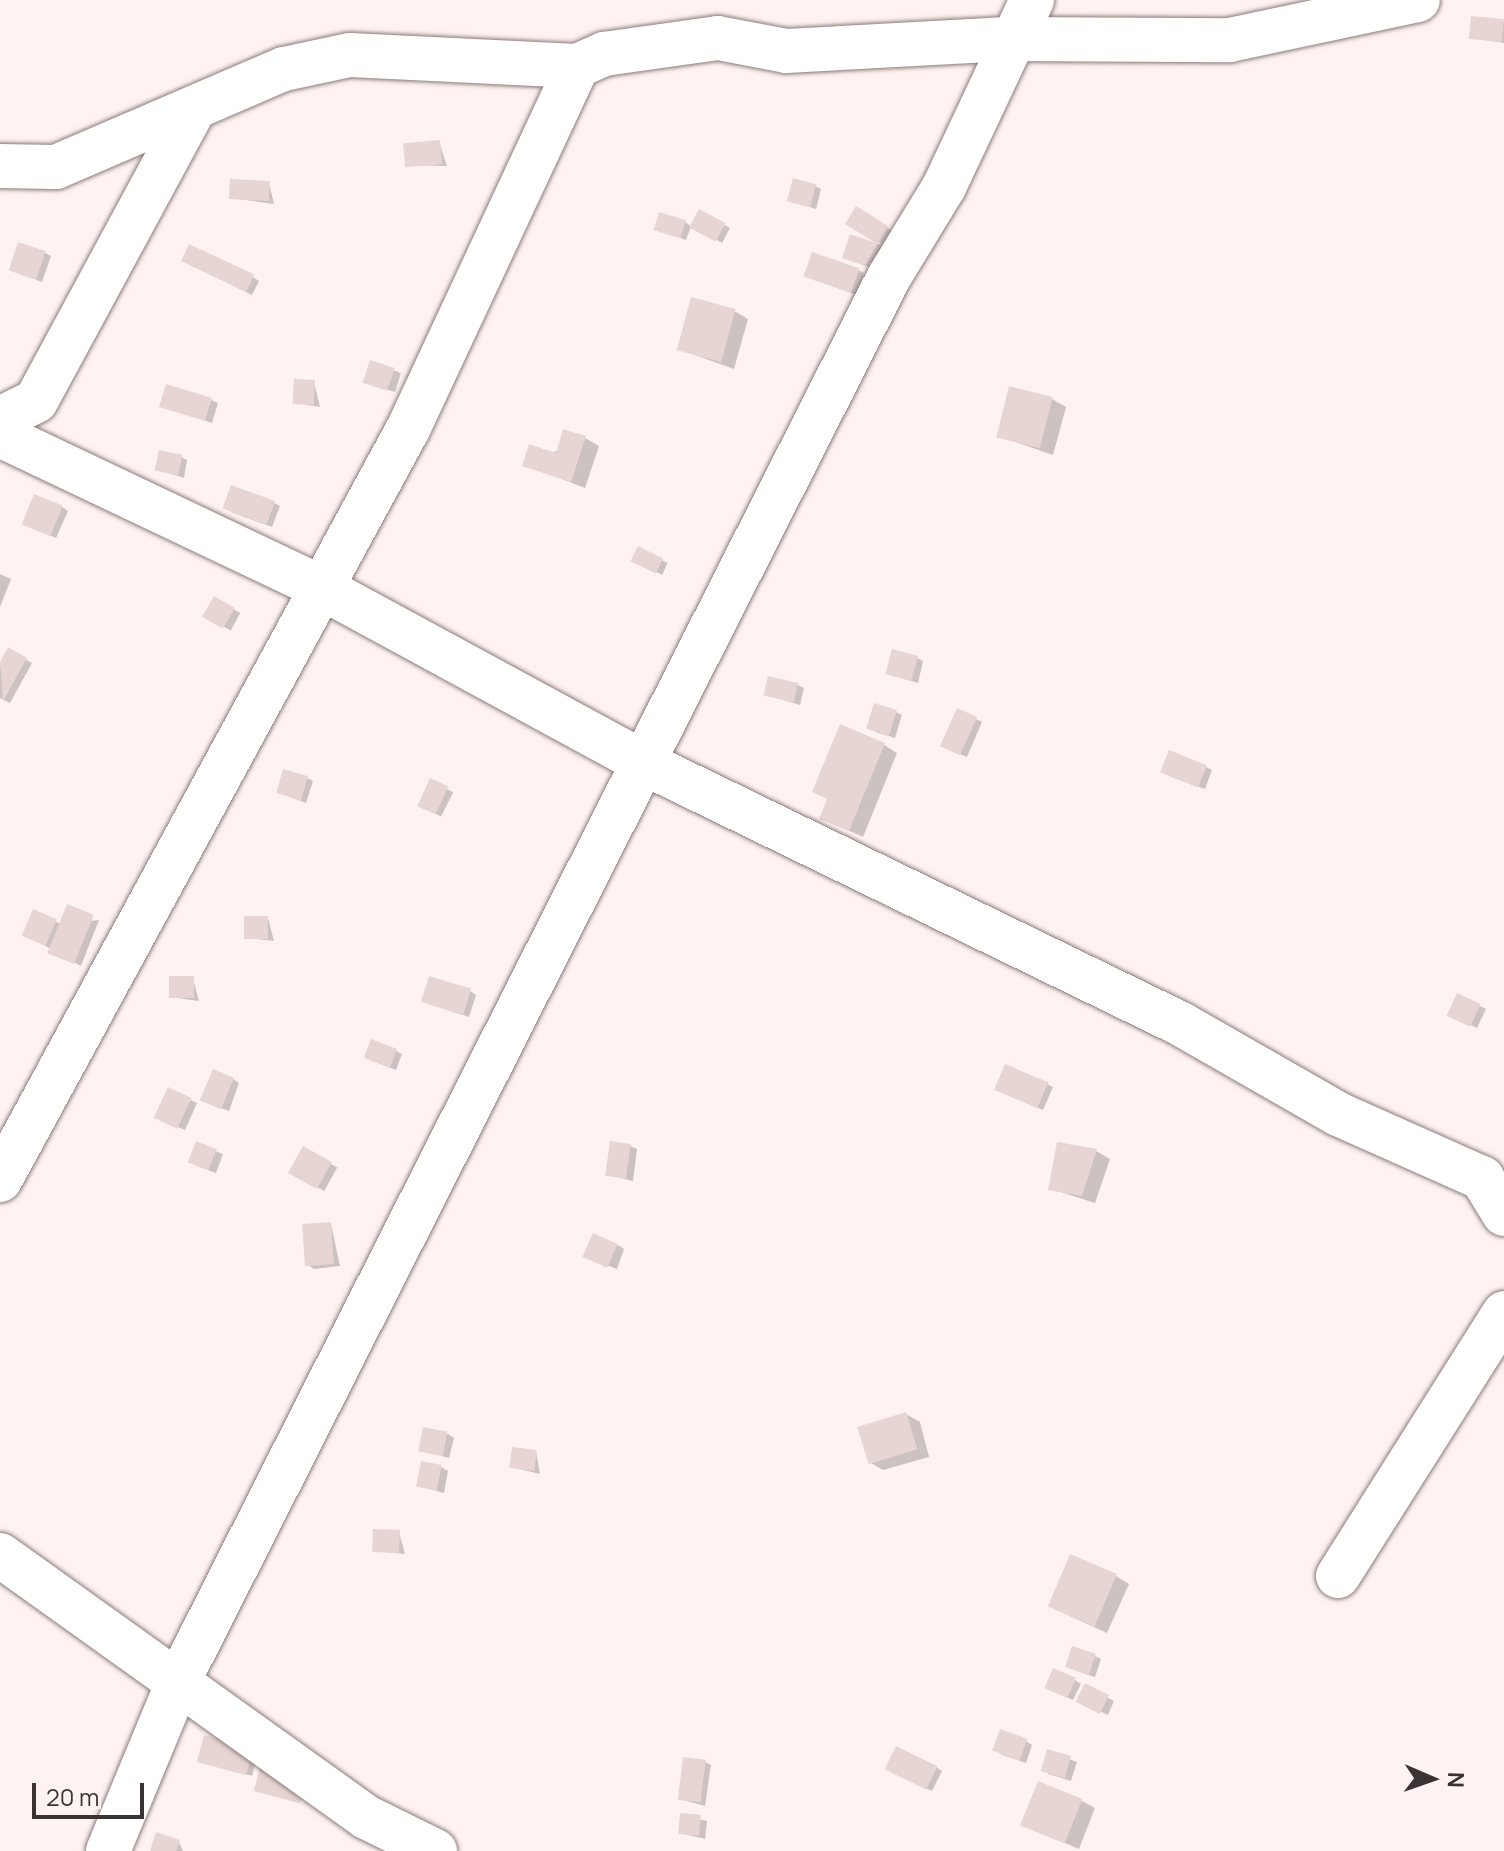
<!DOCTYPE html>
<html>
<head>
<meta charset="utf-8">
<style>
  body { margin:0 }
  #map { position:relative; width:1504px; height:1851px; overflow:hidden; background:#fef3f2; font-family:Manrope,sans-serif }
  div>[style] { position:absolute }
  [style*='--x'] { left:calc(var(--x)*1px); top:calc(var(--y)*1px); width:calc(var(--w)*1px); rotate:calc(var(--a)*1deg) }
  .shadow>* { inset:0; background:#0003; transform-origin:0 0 }
  .building>* { inset:0; background:#e7d5d3; transform-origin:0 0 }
  .roads { filter:drop-shadow(0 0 2px #8b7b7a) drop-shadow(0 0 2px #8b7b7a) }
  .minor>* { height:44px; margin:-22px; padding:0 22px; transform-origin:22px; border-radius:22px; background:#fff }
  span { translate:-50% -50%; white-space:nowrap; text-align:center; line-height:1.15; -webkit-text-stroke:7px #fef3f2; paint-order:stroke }
  .north { position:absolute; left:1392px; top:1739px; width:80px; height:80px; -webkit-text-stroke:6px #fef3f2; paint-order:stroke; rotate:92deg; font-size:22px; font-weight:700; line-height:32px; text-align:center; color:#3a3333 }
  .north::after { content:''; display:block; margin:auto; width:28px; height:36px; background:#3a3333; clip-path:polygon(50% 0,100% 100%,50% 72%,0 100%) }
  .scale { position:absolute; left:32px; top:1783px; width:112px; height:36px; box-sizing:border-box; border:4px solid #3a3333; border-top:0; padding-left:10px; font-size:24px; line-height:28px; white-space:nowrap; color:#3a3333; -webkit-text-stroke:6px #fef3f2; paint-order:stroke }
</style>
</head>
<body>
<div id="map">
  <div class="shadow">
    <div style="clip-path:polygon(1504px 21px,1504px 43px,1472px 38px)"></div>
    <div style="clip-path:polygon(439px 142px,447px 166px,407px 165px)"></div>
    <div style="clip-path:polygon(269px 183px,274px 204px,231px 198px)"></div>
    <div style="clip-path:polygon(815px 186px,821px 189px,816px 209px,789px 200px)"></div>
    <div style="clip-path:polygon(857px 209px,893px 231px,872px 268px,850px 260px,851px 237px,883px 245px,848px 223px)"></div>
    <div style="clip-path:polygon(700px 212px,730px 228px,722px 243px,691px 226px,686px 240px,663px 232px,685px 222px,692px 227px)"></div>
    <div style="clip-path:polygon(45px 253px,51px 256px,42px 282px,17px 273px)"></div>
    <div style="clip-path:polygon(190px 264px,253px 277px,259px 281px,252px 295px)"></div>
    <div style="clip-path:polygon(858px 270px,864px 273px,857px 295px,812px 279px)"></div>
    <div style="clip-path:polygon(734px 311px,748px 319px,734px 369px,678px 349px)"></div>
    <div style="clip-path:polygon(372px 363px,401px 373px,395px 392px,372px 385px)"></div>
    <div style="clip-path:polygon(314px 382px,320px 407px,295px 403px)"></div>
    <div style="clip-path:polygon(1052px 399px,1066px 407px,1053px 455px,998px 436px)"></div>
    <div style="clip-path:polygon(211px 400px,218px 403px,212px 423px,161px 406px)"></div>
    <div style="clip-path:polygon(585px 438px,599px 446px,585px 488px,525px 465px)"></div>
    <div style="clip-path:polygon(181px 457px,187px 460px,184px 478px,156px 469px)"></div>
    <div style="clip-path:polygon(274px 503px,280px 506px,272px 527px,231px 512px)"></div>
    <div style="clip-path:polygon(62px 507px,68px 511px,56px 538px,30px 527px)"></div>
    <div style="left:639px;top:549px;width:32px;height:13px;rotate:26deg"></div>
    <div style="clip-path:polygon(0 574px,11px 579px,0 607px)"></div>
    <div style="left:215px;top:599px;width:29px;height:20px;rotate:29deg"></div>
    <div style="clip-path:polygon(9px 650px,32px 663px,10px 703px,0 698px,0 666px)"></div>
    <div style="clip-path:polygon(917px 658px,923px 661px,918px 683px,894px 676px)"></div>
    <div style="clip-path:polygon(798px 685px,804px 688px,800px 705px,766px 695px)"></div>
    <div style="clip-path:polygon(896px 712px,902px 715px,895px 738px,875px 732px)"></div>
    <div style="clip-path:polygon(976px 719px,982px 722px,967px 757px,949px 750px)"></div>
    <div style="clip-path:polygon(884px 745px,897px 753px,863px 837px,821px 818px)"></div>
    <div style="clip-path:polygon(1206px 767px,1212px 770px,1205px 789px,1169px 776px)"></div>
    <div style="clip-path:polygon(307px 778px,313px 781px,306px 803px,277px 792px)"></div>
    <div style="left:431px;top:781px;width:25px;height:27px;rotate:27deg"></div>
    <div style="clip-path:polygon(34px 912px,61px 924px,99px 920px,81px 966px,31px 938px)"></div>
    <div style="clip-path:polygon(268px 918px,274px 941px,246px 938px)"></div>
    <div style="clip-path:polygon(193px 978px,199px 1001px,170px 997px)"></div>
    <div style="clip-path:polygon(470px 991px,476px 995px,469px 1017px,429px 1004px)"></div>
    <div style="clip-path:polygon(1480px 1006px,1486px 1009px,1477px 1028px,1455px 1018px)"></div>
    <div style="clip-path:polygon(396px 1051px,402px 1054px,396px 1070px,372px 1061px)"></div>
    <div style="clip-path:polygon(233px 1079px,239px 1083px,229px 1111px,210px 1104px)"></div>
    <div style="clip-path:polygon(1047px 1084px,1053px 1087px,1043px 1110px,1003px 1093px)"></div>
    <div style="clip-path:polygon(169px 1090px,197px 1103px,185px 1130px,164px 1121px)"></div>
    <div style="clip-path:polygon(197px 1144px,223px 1154px,216px 1173px,197px 1166px)"></div>
    <div style="clip-path:polygon(630px 1146px,637px 1149px,633px 1181px,608px 1175px)"></div>
    <div style="left:304px;top:1149px;width:38px;height:27px;rotate:29deg"></div>
    <div style="clip-path:polygon(1096px 1151px,1110px 1159px,1095px 1203px,1051px 1189px)"></div>
    <div style="clip-path:polygon(331px 1224px,340px 1266px,314px 1269px,308px 1265px)"></div>
    <div style="clip-path:polygon(618px 1245px,624px 1249px,617px 1269px,592px 1260px)"></div>
    <div style="clip-path:polygon(906px 1414px,920px 1422px,929px 1457px,883px 1470px,869px 1462px)"></div>
    <div style="clip-path:polygon(448px 1434px,454px 1438px,449px 1458px,420px 1450px)"></div>
    <div style="clip-path:polygon(536px 1452px,540px 1474px,511px 1467px)"></div>
    <div style="clip-path:polygon(441px 1467px,448px 1471px,444px 1493px,419px 1486px)"></div>
    <div style="clip-path:polygon(399px 1532px,405px 1554px,374px 1551px)"></div>
    <div style="clip-path:polygon(1116px 1576px,1129px 1584px,1107px 1633px,1063px 1613px)"></div>
    <div style="clip-path:polygon(1095px 1656px,1101px 1659px,1095px 1677px,1074px 1670px)"></div>
    <div style="clip-path:polygon(1075px 1680px,1081px 1684px,1073px 1700px,1053px 1691px)"></div>
    <div style="clip-path:polygon(1086px 1686px,1114px 1701px,1108px 1715px,1085px 1705px)"></div>
    <div style="clip-path:polygon(1026px 1741px,1032px 1745px,1026px 1763px,1000px 1754px)"></div>
    <div style="clip-path:polygon(1048px 1751px,1077px 1762px,1071px 1781px,1048px 1774px)"></div>
    <div style="clip-path:polygon(258px 1753px,252px 1776px,200px 1761px)"></div>
    <div style="clip-path:polygon(705px 1762px,711px 1765px,705px 1806px,679px 1799px)"></div>
    <div style="clip-path:polygon(936px 1767px,942px 1771px,932px 1791px,894px 1773px)"></div>
    <div style="clip-path:polygon(1082px 1801px,1095px 1808px,1079px 1849px,1023px 1825px)"></div>
    <div style="clip-path:polygon(682px 1815px,707px 1821px,705px 1839px,680px 1833px)"></div>
    <div style="clip-path:polygon(179px 1842px,183px 1851px,152px 1851px)"></div>
  </div>
  <div class="building">
    <div style="left:1471px;top:16px;width:33px;height:23px;rotate:5deg"></div>
    <div style="left:440px;top:140px;width:24px;height:37px;rotate:85deg"></div>
    <div style="left:793px;top:178px;width:24px;height:24px;rotate:15deg"></div>
    <div style="left:230px;top:179px;width:40px;height:20px;rotate:3deg"></div>
    <div style="clip-path:polygon(856px 206px,888px 226px,865px 266px,842px 258px,850px 234px,874px 242px,845px 224px)"></div>
    <div style="left:699px;top:209px;width:30px;height:21px;rotate:28deg"></div>
    <div style="left:659px;top:212px;width:28px;height:19px;rotate:17deg"></div>
    <div style="left:18px;top:242px;width:29px;height:30px;rotate:18deg"></div>
    <div style="left:189px;top:244px;width:72px;height:19px;rotate:25deg"></div>
    <div style="left:812px;top:252px;width:50px;height:26px;rotate:19deg"></div>
    <div style="left:691px;top:297px;width:46px;height:55px;rotate:15deg"></div>
    <div style="left:370px;top:360px;width:26px;height:24px;rotate:18deg"></div>
    <div style="left:294px;top:379px;width:21px;height:25px;rotate:3deg"></div>
    <div style="left:166px;top:384px;width:48px;height:24px;rotate:17deg"></div>
    <div style="left:1009px;top:386px;width:45px;height:53px;rotate:14deg"></div>
    <div style="clip-path:polygon(563px 429px,586px 436px,571px 482px,522px 466px,529px 444px,556px 453px)"></div>
    <div style="left:159px;top:450px;width:24px;height:21px;rotate:12deg"></div>
    <div style="left:231px;top:485px;width:47px;height:25px;rotate:20deg"></div>
    <div style="left:34px;top:494px;width:31px;height:33px;rotate:22deg"></div>
    <div style="left:638px;top:546px;width:28px;height:17px;rotate:26deg"></div>
    <div style="left:214px;top:596px;width:24px;height:24px;rotate:30deg"></div>
    <div style="clip-path:polygon(8px 647px,27px 658px,3px 701px,0 662px)"></div>
    <div style="left:892px;top:649px;width:27px;height:26px;rotate:15deg"></div>
    <div style="left:768px;top:676px;width:31px;height:20px;rotate:13deg"></div>
    <div style="left:874px;top:703px;width:24px;height:27px;rotate:17deg"></div>
    <div style="left:957px;top:708px;width:22px;height:42px;rotate:24deg"></div>
    <div style="clip-path:polygon(840px 724px,885px 743px,849px 831px,819px 819px,827px 799px,812px 792px)"></div>
    <div style="left:1169px;top:750px;width:41px;height:24px;rotate:22deg"></div>
    <div style="left:283px;top:769px;width:26px;height:25px;rotate:16deg"></div>
    <div style="left:430px;top:778px;width:20px;height:31px;rotate:24deg"></div>
    <div style="left:67px;top:904px;width:29px;height:53px;rotate:22deg"></div>
    <div style="left:33px;top:909px;width:26px;height:29px;rotate:23deg"></div>
    <div style="left:244px;top:916px;width:24px;height:23px"></div>
    <div style="left:169px;top:976px;width:25px;height:22px"></div>
    <div style="left:429px;top:976px;width:44px;height:27px;rotate:17deg"></div>
    <div style="left:1457px;top:993px;width:26px;height:25px;rotate:25deg"></div>
    <div style="left:371px;top:1039px;width:28px;height:20px;rotate:21deg"></div>
    <div style="left:1005px;top:1064px;width:47px;height:28px;rotate:23deg"></div>
    <div style="left:213px;top:1069px;width:23px;height:34px;rotate:23deg"></div>
    <div style="left:168px;top:1087px;width:26px;height:34px;rotate:25deg"></div>
    <div style="left:196px;top:1141px;width:22px;height:23px;rotate:21deg"></div>
    <div style="left:610px;top:1141px;width:21px;height:35px;rotate:8deg"></div>
    <div style="clip-path:polygon(1057px 1142px,1097px 1149px,1082px 1196px,1048px 1190px)"></div>
    <div style="left:303px;top:1146px;width:33px;height:31px;rotate:29deg"></div>
    <div style="left:331px;top:1222px;width:42px;height:29px;rotate:86deg"></div>
    <div style="left:593px;top:1233px;width:27px;height:26px;rotate:24deg"></div>
    <div style="left:906px;top:1412px;width:39px;height:51px;rotate:73deg"></div>
    <div style="left:423px;top:1427px;width:25px;height:25px;rotate:11deg"></div>
    <div style="left:512px;top:1447px;width:25px;height:21px;rotate:7deg"></div>
    <div style="left:421px;top:1461px;width:21px;height:26px;rotate:11deg"></div>
    <div style="left:373px;top:1529px;width:27px;height:23px;rotate:2deg"></div>
    <div style="left:1070px;top:1554px;width:51px;height:57px;rotate:23deg"></div>
    <div style="left:1072px;top:1646px;width:25px;height:22px;rotate:18deg"></div>
    <div style="left:1053px;top:1668px;width:25px;height:22px;rotate:23deg"></div>
    <div style="left:1085px;top:1683px;width:27px;height:21px;rotate:27deg"></div>
    <div style="left:1000px;top:1729px;width:29px;height:23px;rotate:20deg"></div>
    <div style="left:204px;top:1735px;width:51px;height:28px;rotate:15deg"></div>
    <div style="left:896px;top:1746px;width:46px;height:26px;rotate:26deg"></div>
    <div style="left:1047px;top:1749px;width:25px;height:23px;rotate:16deg"></div>
    <div style="left:683px;top:1757px;width:23px;height:43px;rotate:7deg"></div>
    <div style="left:261px;top:1764px;width:48px;height:28px;rotate:15deg"></div>
    <div style="left:1038px;top:1781px;width:48px;height:48px;rotate:22deg"></div>
    <div style="left:680px;top:1813px;width:21px;height:21px;rotate:5deg"></div>
    <div style="clip-path:polygon(156px 1832px,180px 1840px,176px 1851px,150px 1851px)"></div>
  </div>
  <div class="roads">
    <div class="minor">
      <div style="--x:0;--y:166;--w:56;--a:1"></div>
      <div style="--x:56;--y:167;--w:248;--a:-23.3"></div>
      <div style="--x:284;--y:69;--w:67;--a:-12"></div>
      <div style="--x:350;--y:55;--w:227;--a:2.8"></div>
      <div style="--x:577;--y:66;--w:30;--a:-24"></div>
      <div style="--x:604;--y:54;--w:115;--a:-8"></div>
      <div style="--x:718;--y:38;--w:69;--a:10.8"></div>
      <div style="--x:786;--y:51;--w:222;--a:-3.1"></div>
      <div style="--x:1008;--y:39;--w:222;--a:0.3"></div>
      <div style="--x:1230;--y:40;--w:192;--a:-12"></div>
      <div style="--x:0;--y:419;--w:40;--a:-26.6"></div>
      <div style="--x:36;--y:401;--w:330;--a:-61.6"></div>
      <div style="--x:0;--y:435;--w:357;--a:25.4"></div>
      <div style="--x:322;--y:588;--w:366;--a:28.5"></div>
      <div style="--x:644;--y:763;--w:597;--a:25.92"></div>
      <div style="--x:1181;--y:1024;--w:181;--a:29.8"></div>
      <div style="--x:1338;--y:1114;--w:158;--a:24"></div>
      <div style="--x:1482;--y:1178;--w:42;--a:58.6"></div>
      <div style="--x:0;--y:1180;--w:857;--a:-61.49"></div>
      <div style="--x:409;--y:427;--w:398;--a:-65"></div>
      <div style="--x:0;--y:1555;--w:450;--a:35.6"></div>
      <div style="--x:366;--y:1817;--w:77;--a:26.2"></div>
      <div style="--x:1338;--y:1576;--w:311;--a:-57.7"></div>
      <div style="--x:108;--y:1851;--w:185;--a:-67.5"></div>
      <div style="--x:179;--y:1680;--w:1572;--a:-63.16"></div>
      <div style="--x:889;--y:277;--w:105;--a:-58.6"></div>
      <div style="--x:944;--y:187;--w:207;--a:-64.8"></div>
    </div>
  </div>
  <div class="north">N</div>
  <div class="scale">20 m</div>
</div>
</body>
</html>
